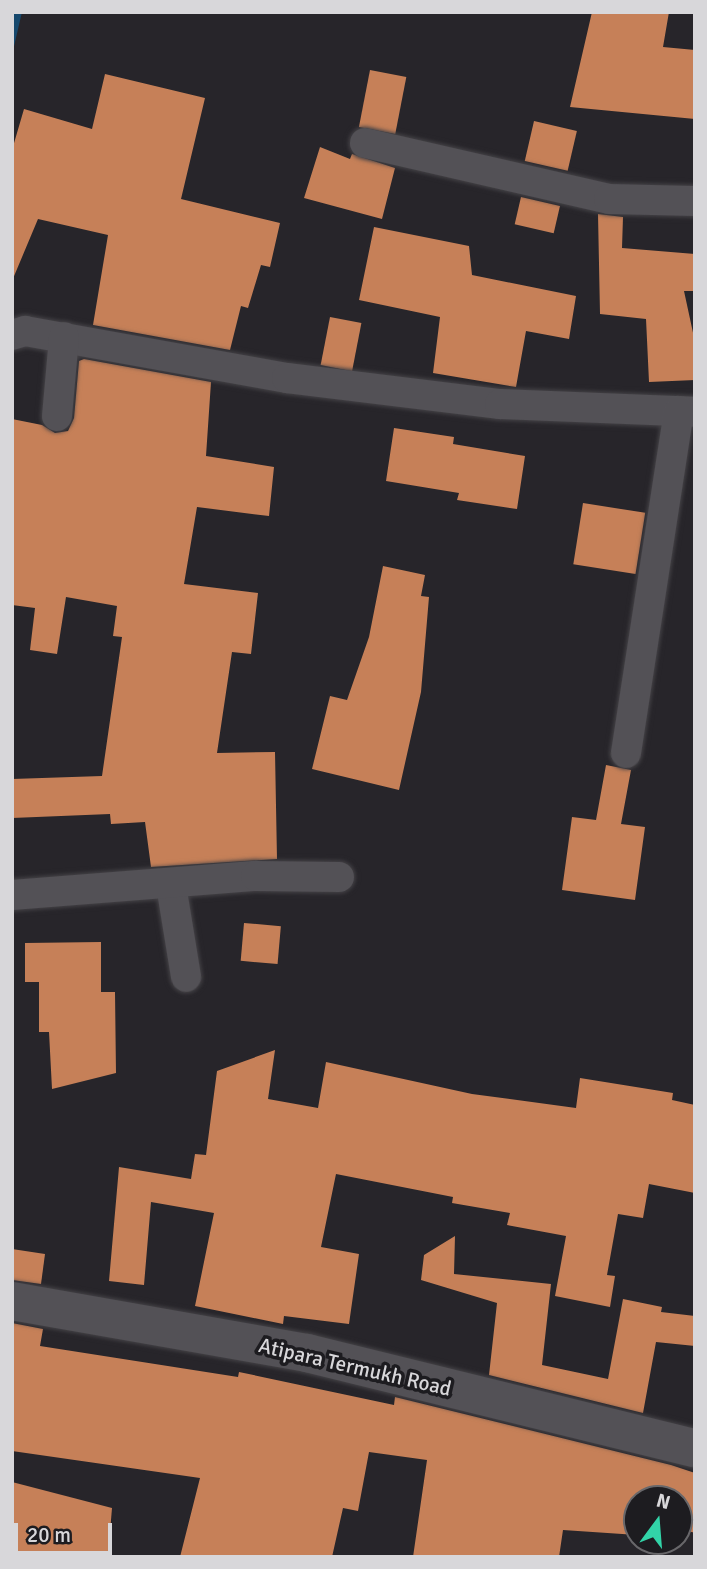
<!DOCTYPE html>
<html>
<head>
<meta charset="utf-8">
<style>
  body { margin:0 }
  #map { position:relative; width:707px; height:1569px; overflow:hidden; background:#27252a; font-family:Signika,sans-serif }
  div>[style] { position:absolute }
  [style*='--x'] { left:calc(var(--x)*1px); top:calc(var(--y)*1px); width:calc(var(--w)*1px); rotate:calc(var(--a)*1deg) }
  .water>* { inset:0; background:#16486d }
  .building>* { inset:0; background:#c68058; transform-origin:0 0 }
  .roads { filter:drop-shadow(0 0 2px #444246) drop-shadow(0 0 2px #444246) }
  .minor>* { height:30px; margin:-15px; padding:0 15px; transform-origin:15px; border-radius:15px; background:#535156 }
  .secondary>* { height:38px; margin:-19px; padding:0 19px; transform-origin:19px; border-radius:19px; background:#535156 }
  span { translate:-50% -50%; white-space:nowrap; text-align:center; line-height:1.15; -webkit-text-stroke:7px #1d1c20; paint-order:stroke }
  .street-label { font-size:21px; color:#d8d7da }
  .frame { position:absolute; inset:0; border:14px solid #d8d7da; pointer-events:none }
  .north { position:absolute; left:623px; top:1485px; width:70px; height:70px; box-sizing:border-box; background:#1d1c20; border:2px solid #68676a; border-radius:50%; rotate:16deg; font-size:19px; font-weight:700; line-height:28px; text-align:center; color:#d8d7da }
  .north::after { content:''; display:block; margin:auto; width:24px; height:32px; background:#32d4a8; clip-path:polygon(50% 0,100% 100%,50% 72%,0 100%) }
  .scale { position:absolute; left:14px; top:1523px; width:98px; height:32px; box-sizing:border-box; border:4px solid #d8d7da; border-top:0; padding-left:9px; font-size:21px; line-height:24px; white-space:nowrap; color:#d8d7da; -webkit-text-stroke:5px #1d1c20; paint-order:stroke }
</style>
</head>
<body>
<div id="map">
  <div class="water">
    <div style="clip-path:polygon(12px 12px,22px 12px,12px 55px)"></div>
  </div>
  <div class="building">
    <div style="clip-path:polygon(592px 12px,669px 12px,663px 47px,695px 50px,695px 119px,570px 107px)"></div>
    <div style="left:370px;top:70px;width:37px;height:58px;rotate:11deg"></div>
    <div style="clip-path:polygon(105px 74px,205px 98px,181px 199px,280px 223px,270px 267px,261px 265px,248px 308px,241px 306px,230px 350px,93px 325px,108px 235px,38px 219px,12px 281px,12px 150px,24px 109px,92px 129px)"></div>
    <div style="left:534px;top:121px;width:44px;height:41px;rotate:13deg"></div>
    <div style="clip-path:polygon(320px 147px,350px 159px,352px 154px,395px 168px,382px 219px,304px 198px)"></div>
    <div style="left:521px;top:197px;width:40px;height:28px;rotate:13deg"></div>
    <div style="clip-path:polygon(598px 214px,623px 217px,622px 248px,695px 254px,695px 291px,684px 291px,695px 342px,695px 380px,649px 382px,646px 319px,600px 314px)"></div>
    <div style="clip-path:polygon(374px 227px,469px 246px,472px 275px,576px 296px,569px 339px,526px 331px,516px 387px,433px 373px,440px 317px,359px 300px)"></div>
    <div style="left:330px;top:317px;width:32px;height:49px;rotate:11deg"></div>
    <div style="clip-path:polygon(84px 359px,211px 382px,206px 456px,274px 467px,269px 516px,197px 507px,184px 584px,258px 593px,251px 654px,232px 652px,217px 753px,275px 752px,277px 859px,151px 867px,145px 822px,111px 824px,110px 814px,12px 818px,12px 779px,102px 776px,122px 637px,113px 636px,117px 606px,66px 597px,57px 654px,30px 650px,35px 608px,12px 605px,12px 419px,42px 425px,55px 433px,68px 431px,74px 418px,79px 361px)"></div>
    <div style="clip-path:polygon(394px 428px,454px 437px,453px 444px,525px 456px,517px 509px,457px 500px,459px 493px,386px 481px)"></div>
    <div style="left:583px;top:503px;width:63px;height:62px;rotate:9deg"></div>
    <div style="clip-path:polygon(383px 566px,425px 575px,421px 596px,429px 597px,421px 692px,399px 790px,312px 769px,330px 696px,347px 700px,369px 637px)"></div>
    <div style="clip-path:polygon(606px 765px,631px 770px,621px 824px,645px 827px,635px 900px,562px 890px,572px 817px,596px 820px)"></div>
    <div style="left:244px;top:923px;width:37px;height:38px;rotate:5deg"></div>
    <div style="clip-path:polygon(101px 942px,101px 992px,115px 992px,116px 1073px,52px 1089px,49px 1032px,39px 1032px,39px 982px,25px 982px,25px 943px)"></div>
    <div style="clip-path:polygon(275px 1050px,268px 1099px,318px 1108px,326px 1062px,472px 1094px,576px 1108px,580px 1078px,673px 1093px,672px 1100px,695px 1105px,695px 1193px,649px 1184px,643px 1218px,618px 1214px,607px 1275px,615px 1276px,610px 1307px,555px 1296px,566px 1236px,507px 1225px,510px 1213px,452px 1203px,453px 1197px,336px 1174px,321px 1247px,359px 1254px,349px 1324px,284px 1316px,283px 1324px,195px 1306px,214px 1213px,151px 1202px,144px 1285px,109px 1281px,119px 1167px,191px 1179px,195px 1154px,206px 1155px,217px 1071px)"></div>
    <div style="clip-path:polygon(455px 1236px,454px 1274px,551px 1284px,542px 1365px,608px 1379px,623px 1299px,662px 1307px,661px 1312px,695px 1316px,695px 1346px,656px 1342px,643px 1413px,489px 1375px,497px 1303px,421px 1280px,424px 1255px)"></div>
    <div style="clip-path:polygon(12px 1249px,45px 1254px,41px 1284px,12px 1280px)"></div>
    <div style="clip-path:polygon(12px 1323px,43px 1329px,40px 1346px,238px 1377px,239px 1372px,394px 1405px,395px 1397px,671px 1465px,695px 1473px,695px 1533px,679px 1528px,679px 1499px,637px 1499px,637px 1535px,563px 1530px,559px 1557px,413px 1557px,427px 1460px,369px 1452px,358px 1511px,343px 1508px,332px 1557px,180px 1557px,200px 1478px,12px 1451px)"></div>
    <div style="clip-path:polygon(12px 1482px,112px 1508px,108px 1557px,12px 1552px)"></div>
  </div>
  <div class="roads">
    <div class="minor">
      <div style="--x:365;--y:143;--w:250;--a:12.9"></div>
      <div style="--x:609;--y:199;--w:86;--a:1.3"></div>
      <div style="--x:12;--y:335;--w:14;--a:-17"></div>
      <div style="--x:25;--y:331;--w:266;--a:10.2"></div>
      <div style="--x:287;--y:378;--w:215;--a:7"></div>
      <div style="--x:500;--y:404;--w:195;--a:2.3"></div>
      <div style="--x:57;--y:416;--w:79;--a:-84.9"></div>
      <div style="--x:626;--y:753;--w:346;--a:-81.2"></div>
      <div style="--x:171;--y:885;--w:93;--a:80.7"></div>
      <div style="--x:12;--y:895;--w:245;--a:-4.5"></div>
      <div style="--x:256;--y:876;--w:83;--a:0.7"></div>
    </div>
    <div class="secondary">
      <div style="--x:12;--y:1301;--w:300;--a:10"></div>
      <div style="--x:307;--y:1353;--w:399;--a:13.8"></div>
    </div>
  </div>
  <div class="street-label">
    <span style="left:355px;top:1367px;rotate:13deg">Atipara Termukh Road</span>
  </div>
  <div class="frame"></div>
  <div class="north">N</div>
  <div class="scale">20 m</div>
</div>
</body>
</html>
